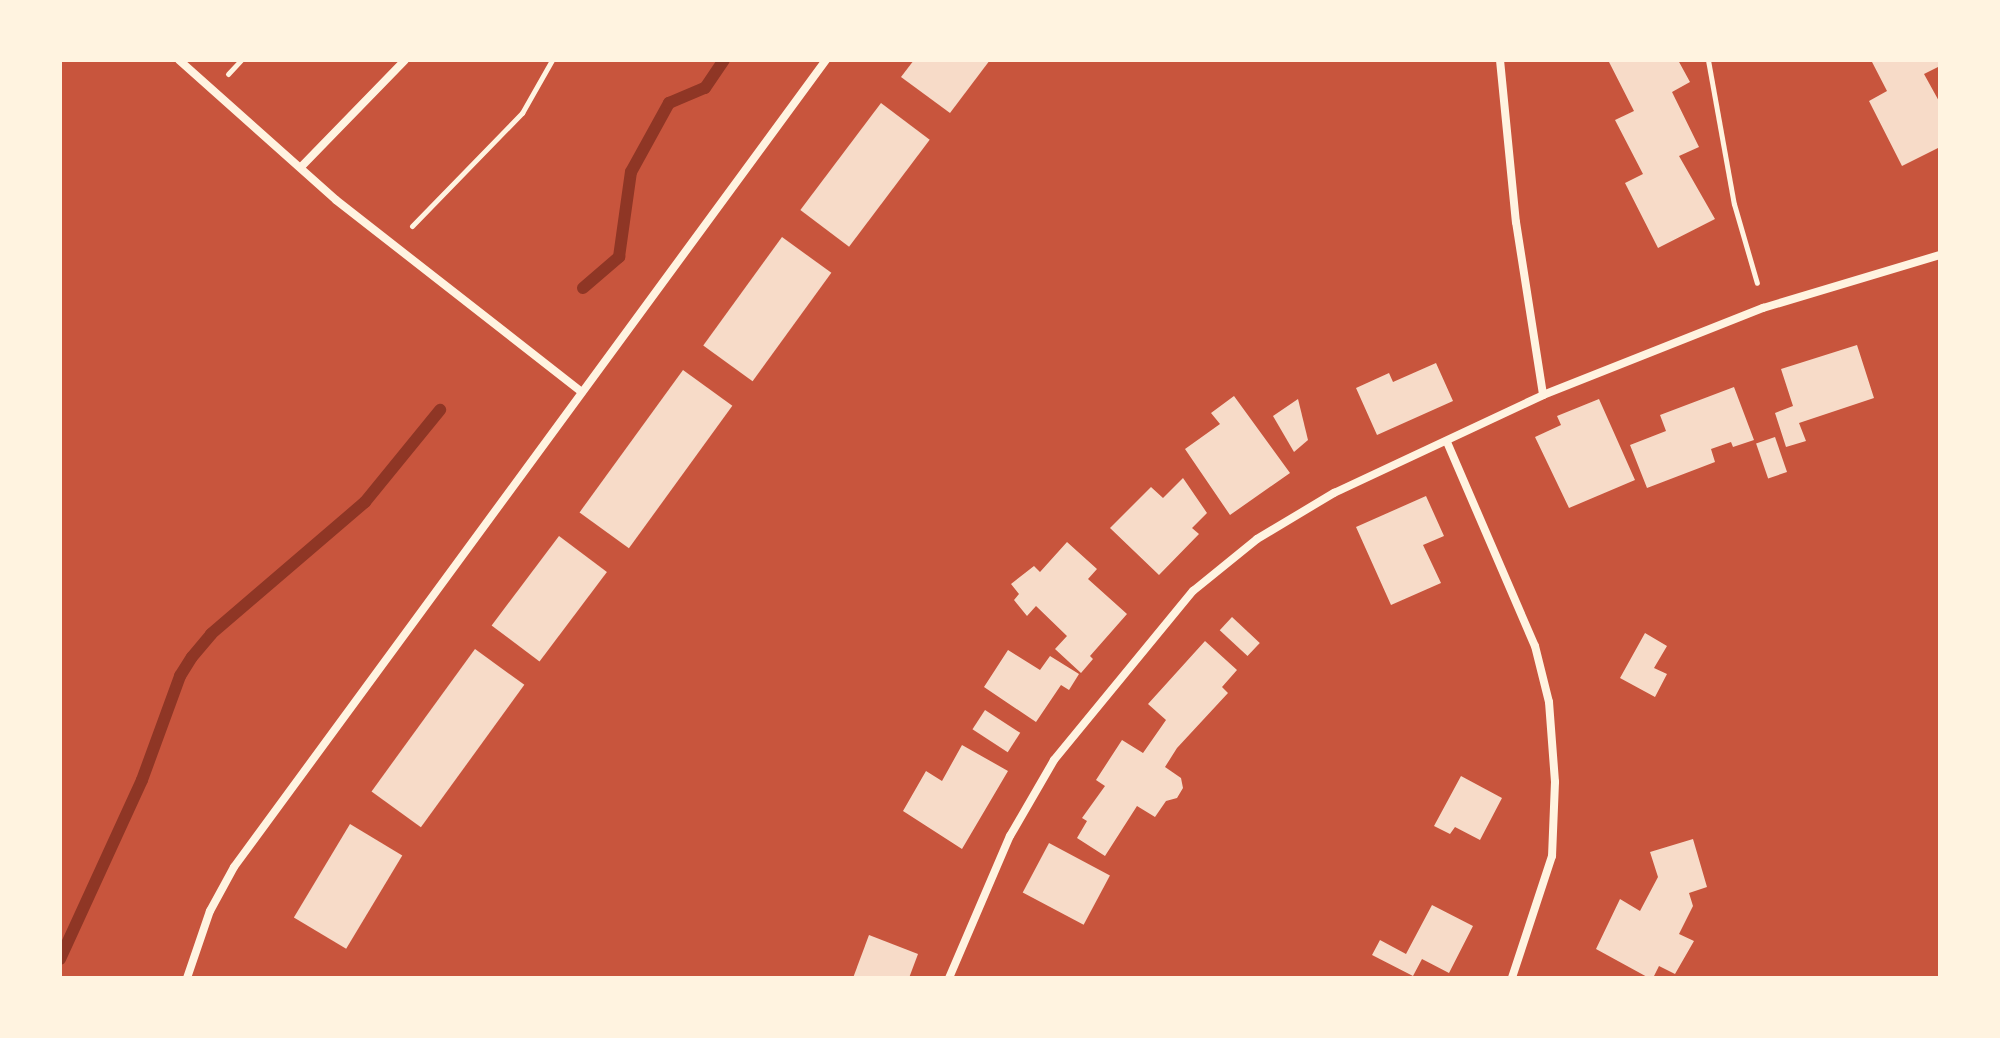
<!DOCTYPE html>
<html>
<head>
<meta charset="utf-8">
<style>
  body { margin:0 }
  #map { position:relative; width:2000px; height:1038px; overflow:hidden; background:#c8553d; font-family:"Playfair Display",serif }
  div>[style] { position:absolute }
  [style*='--x'] { left:calc(var(--x)*1px); top:calc(var(--y)*1px); width:calc(var(--w)*1px); rotate:calc(var(--a)*1deg) }
  .stream>* { height:12px; margin:-6px; padding:0 6px; transform-origin:6px; border-radius:6px; background:#8f3625 }
  .building>* { inset:0; background:#f7dbc8; transform-origin:0 0 }
  .path>* { height:5px; margin:-2.5px; padding:0 2.5px; transform-origin:2.5px; border-radius:2.5px; background:#fff3e0 }
  .minor>* { height:8px; margin:-4px; padding:0 4px; transform-origin:4px; border-radius:4px; background:#fff3e0 }
  span { translate:-50% -50%; white-space:nowrap; text-align:center; line-height:1.15; -webkit-text-stroke:8px #fff3e0; paint-order:stroke }
  .frame { position:absolute; inset:0; border:62px solid #fff3e0; pointer-events:none }
</style>
</head>
<body>
<div id="map">
  <div class="stream">
    <div style="--x:583;--y:288;--w:48;--a:-40.7"></div>
    <div style="--x:619;--y:257;--w:86;--a:-82"></div>
    <div style="--x:631;--y:172;--w:79;--a:-61.2"></div>
    <div style="--x:669;--y:103;--w:39;--a:-23"></div>
    <div style="--x:705;--y:88;--w:34;--a:-56"></div>
    <div style="--x:60;--y:959;--w:197;--a:-65.4"></div>
    <div style="--x:142;--y:780;--w:111;--a:-69.9"></div>
    <div style="--x:180;--y:676;--w:22;--a:-58"></div>
    <div style="--x:192;--y:657;--w:30;--a:-50"></div>
    <div style="--x:211;--y:634;--w:203;--a:-40.6"></div>
    <div style="--x:365;--y:502;--w:119;--a:-50.8"></div>
  </div>
  <div class="building">
    <div style="clip-path:polygon(914px 60px,990px 60px,950px 113px,901px 77px)"></div>
    <div style="clip-path:polygon(1608px 60px,1678px 60px,1690px 82px,1672px 92px,1699px 147px,1679px 156px,1715px 219px,1658px 248px,1625px 183px,1643px 174px,1615px 120px,1634px 111px)"></div>
    <div style="clip-path:polygon(1871px 60px,1940px 60px,1940px 66px,1924px 74px,1940px 103px,1940px 147px,1902px 166px,1869px 101px,1887px 91px)"></div>
    <div style="left:881px;top:103px;width:61px;height:134px;rotate:37deg"></div>
    <div style="left:782px;top:237px;width:61px;height:134px;rotate:36deg"></div>
    <div style="clip-path:polygon(1857px 345px,1874px 398px,1799px 423px,1806px 441px,1786px 447px,1775px 413px,1793px 406px,1781px 369px)"></div>
    <div style="clip-path:polygon(1436px 363px,1453px 401px,1377px 435px,1356px 388px,1389px 373px,1393px 382px)"></div>
    <div style="left:683px;top:370px;width:61px;height:176px;rotate:36deg"></div>
    <div style="clip-path:polygon(1734px 387px,1754px 440px,1733px 447px,1731px 442px,1711px 449px,1715px 462px,1647px 488px,1630px 445px,1666px 431px,1660px 415px)"></div>
    <div style="clip-path:polygon(1234px 396px,1290px 473px,1230px 515px,1185px 449px,1220px 424px,1211px 413px)"></div>
    <div style="clip-path:polygon(1298px 399px,1308px 440px,1294px 452px,1273px 416px)"></div>
    <div style="clip-path:polygon(1599px 399px,1635px 480px,1569px 508px,1535px 437px,1561px 425px,1557px 416px)"></div>
    <div style="left:1775px;top:437px;width:37px;height:20px;rotate:71deg"></div>
    <div style="clip-path:polygon(1183px 478px,1207px 513px,1192px 528px,1199px 534px,1159px 575px,1110px 528px,1151px 487px,1163px 498px)"></div>
    <div style="clip-path:polygon(1426px 496px,1444px 536px,1423px 545px,1441px 583px,1391px 605px,1356px 527px)"></div>
    <div style="left:559px;top:536px;width:60px;height:112px;rotate:37deg"></div>
    <div style="clip-path:polygon(1067px 542px,1097px 569px,1088px 579px,1127px 614px,1090px 656px,1093px 659px,1081px 673px,1055px 649px,1067px 636px,1036px 606px,1027px 616px,1014px 600px,1019px 594px,1011px 584px,1034px 566px,1040px 572px)"></div>
    <div style="left:1232px;top:617px;width:38px;height:18px;rotate:43deg"></div>
    <div style="clip-path:polygon(1645px 633px,1667px 646px,1654px 668px,1667px 674px,1655px 697px,1620px 678px)"></div>
    <div style="clip-path:polygon(1205px 641px,1237px 670px,1222px 687px,1228px 693px,1177px 748px,1165px 767px,1181px 778px,1183px 788px,1177px 798px,1166px 801px,1155px 817px,1137px 806px,1105px 856px,1077px 838px,1087px 821px,1082px 818px,1105px 786px,1096px 780px,1122px 740px,1143px 753px,1166px 720px,1148px 704px)"></div>
    <div style="left:475px;top:649px;width:61px;height:176px;rotate:36deg"></div>
    <div style="clip-path:polygon(1008px 650px,1040px 670px,1050px 656px,1079px 674px,1069px 690px,1061px 685px,1036px 722px,984px 687px)"></div>
    <div style="left:985px;top:710px;width:42px;height:23px;rotate:33deg"></div>
    <div style="clip-path:polygon(962px 745px,1008px 771px,962px 849px,903px 811px,926px 771px,942px 781px)"></div>
    <div style="clip-path:polygon(1461px 776px,1502px 798px,1480px 840px,1455px 827px,1450px 834px,1434px 826px)"></div>
    <div style="left:350px;top:824px;width:61px;height:109px;rotate:31deg"></div>
    <div style="clip-path:polygon(1693px 839px,1707px 887px,1689px 893px,1693px 906px,1679px 934px,1694px 941px,1675px 974px,1659px 966px,1653px 978px,1649px 978px,1596px 949px,1620px 899px,1640px 911px,1658px 877px,1650px 852px)"></div>
    <div style="left:1049px;top:843px;width:69px;height:56px;rotate:28deg"></div>
    <div style="clip-path:polygon(1432px 905px,1473px 926px,1449px 973px,1422px 959px,1413px 976px,1372px 955px,1380px 940px,1406px 954px)"></div>
    <div style="clip-path:polygon(869px 935px,918px 954px,909px 978px,853px 978px)"></div>
  </div>
  <div class="path">
    <div style="--x:1708;--y:60;--w:146;--a:79.8"></div>
    <div style="--x:1734;--y:204;--w:82;--a:73.8"></div>
    <div style="--x:228;--y:74;--w:19;--a:-47"></div>
    <div style="--x:412;--y:226;--w:158;--a:-45.8"></div>
    <div style="--x:522;--y:113;--w:61;--a:-60.5"></div>
  </div>
  <div class="minor">
    <div style="--x:179;--y:60;--w:210;--a:41.7"></div>
    <div style="--x:336;--y:200;--w:312;--a:38"></div>
    <div style="--x:1500;--y:60;--w:163;--a:84.4"></div>
    <div style="--x:1516;--y:222;--w:175;--a:81.1"></div>
    <div style="--x:301;--y:167;--w:149;--a:-45.8"></div>
    <div style="--x:1447;--y:442;--w:222;--a:66.7"></div>
    <div style="--x:1535;--y:646;--w:58;--a:76"></div>
    <div style="--x:1549;--y:702;--w:80;--a:85.7"></div>
    <div style="--x:1555;--y:782;--w:74;--a:92.3"></div>
    <div style="--x:1552;--y:856;--w:128;--a:108.2"></div>
    <div style="--x:187;--y:978;--w:71;--a:-71.1"></div>
    <div style="--x:210;--y:911;--w:50;--a:-61.4"></div>
    <div style="--x:234;--y:867;--w:1001;--a:-53.74"></div>
    <div style="--x:949;--y:978;--w:155;--a:-66.8"></div>
    <div style="--x:1010;--y:836;--w:88;--a:-59.9"></div>
    <div style="--x:1054;--y:760;--w:219;--a:-50.6"></div>
    <div style="--x:1193;--y:591;--w:82;--a:-39.1"></div>
    <div style="--x:1257;--y:539;--w:90;--a:-30.9"></div>
    <div style="--x:1334;--y:493;--w:231;--a:-25.1"></div>
    <div style="--x:1543;--y:395;--w:237;--a:-21.6"></div>
    <div style="--x:1763;--y:308;--w:185;--a:-16.7"></div>
  </div>
  <div class="frame"></div>
</div>
</body>
</html>
